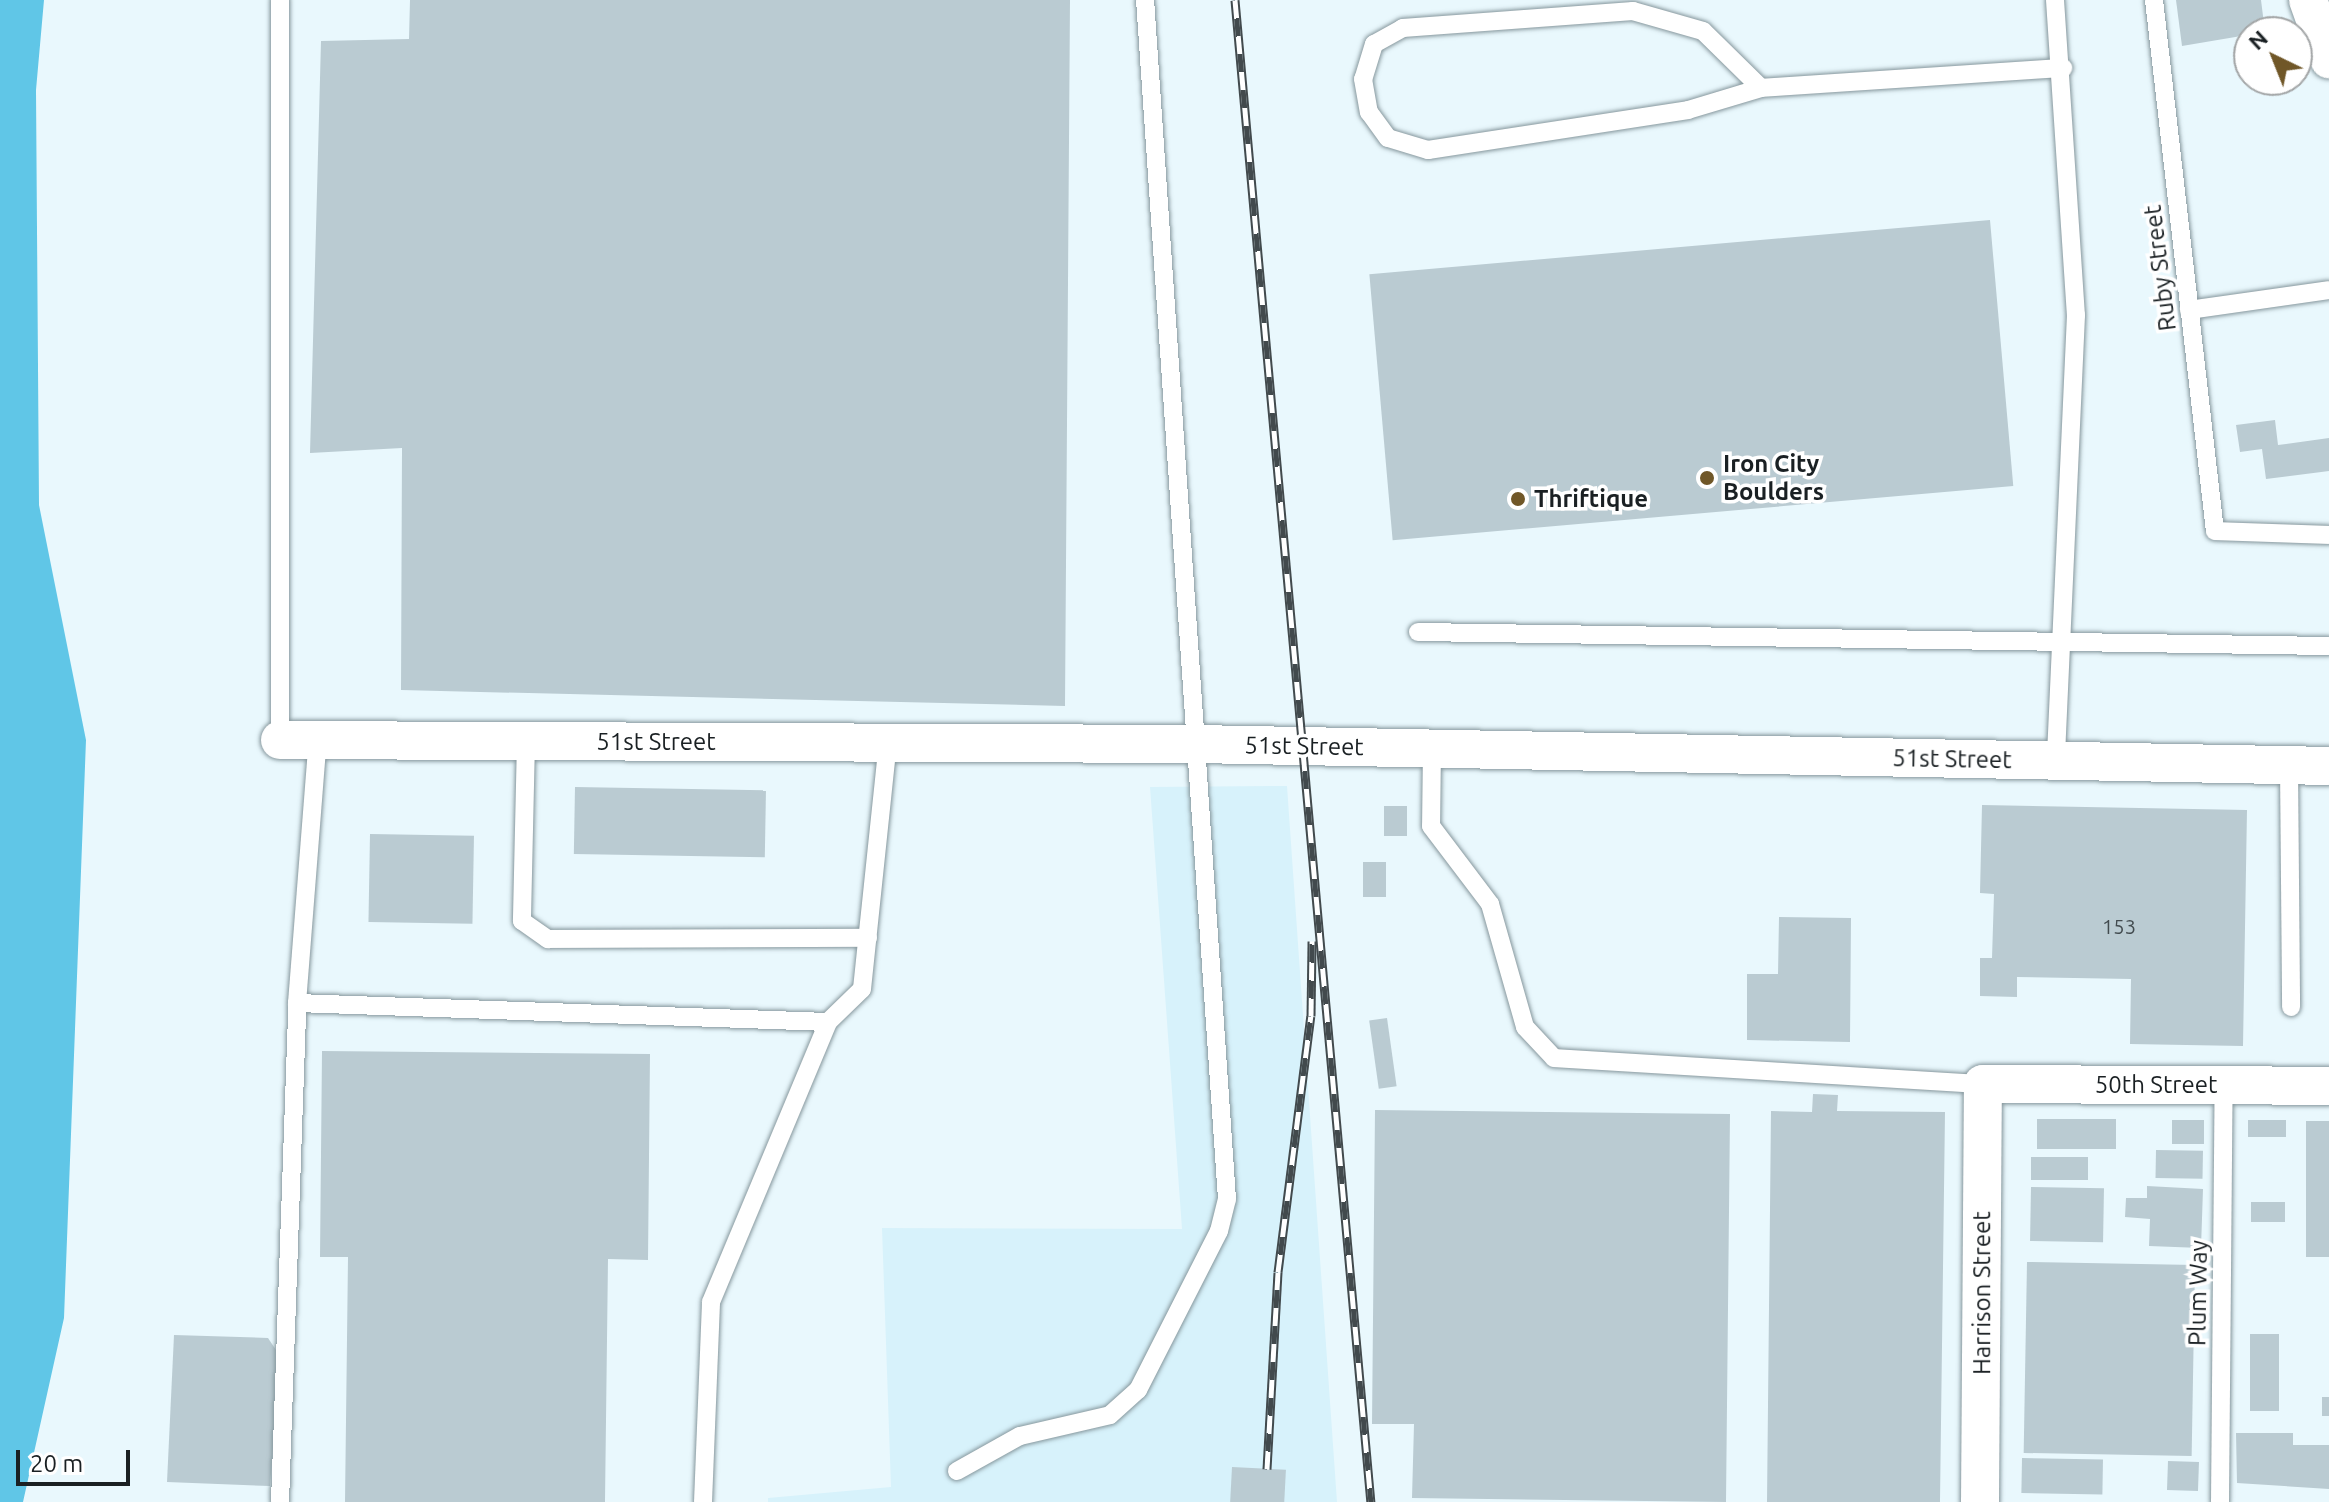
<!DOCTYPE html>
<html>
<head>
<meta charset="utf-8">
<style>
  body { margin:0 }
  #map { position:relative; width:2329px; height:1502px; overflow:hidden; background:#e9f8fd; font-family:Ubuntu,sans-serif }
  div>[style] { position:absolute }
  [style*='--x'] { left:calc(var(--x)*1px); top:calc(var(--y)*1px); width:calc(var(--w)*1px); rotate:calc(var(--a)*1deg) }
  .built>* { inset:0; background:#d7f2fb }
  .water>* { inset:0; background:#60c6e7 }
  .building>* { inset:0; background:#bacbd2; transform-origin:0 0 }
  .roads { filter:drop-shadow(0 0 2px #86979d) drop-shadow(0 0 2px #86979d) }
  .service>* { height:18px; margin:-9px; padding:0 9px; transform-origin:9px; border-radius:9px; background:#fff }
  .minor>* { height:38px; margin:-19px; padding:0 19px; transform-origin:19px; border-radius:19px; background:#fff }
  .rail>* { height:9px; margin-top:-4.5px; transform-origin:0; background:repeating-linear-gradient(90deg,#fff 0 18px,#424a4d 0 36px); box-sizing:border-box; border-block:2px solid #424a4d }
  .dots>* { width:22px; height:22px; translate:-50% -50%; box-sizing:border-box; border:4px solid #fff; border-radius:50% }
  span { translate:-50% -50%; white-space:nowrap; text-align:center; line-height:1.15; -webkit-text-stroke:7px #fff; paint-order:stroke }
  .number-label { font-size:20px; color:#424b4f }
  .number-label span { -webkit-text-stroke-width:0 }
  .street-label { font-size:24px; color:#1a2023 }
  .poi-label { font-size:24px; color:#1a2023; font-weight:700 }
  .left { translate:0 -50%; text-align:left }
  .north { position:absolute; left:2233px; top:16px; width:80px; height:80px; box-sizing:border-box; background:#fff; border:2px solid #a3a6a7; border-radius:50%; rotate:317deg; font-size:22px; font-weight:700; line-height:32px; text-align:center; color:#1a2023 }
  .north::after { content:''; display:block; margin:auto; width:28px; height:36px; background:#705728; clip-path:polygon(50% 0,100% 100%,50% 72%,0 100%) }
  .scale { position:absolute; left:16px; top:1450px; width:114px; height:36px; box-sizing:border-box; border:4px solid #1a2023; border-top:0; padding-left:10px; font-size:24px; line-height:28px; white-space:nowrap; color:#1a2023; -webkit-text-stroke:6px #fff; paint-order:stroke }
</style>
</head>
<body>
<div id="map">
  <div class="built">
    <div style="clip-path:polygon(1287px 786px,1337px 1502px,768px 1502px,768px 1498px,891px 1487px,882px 1228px,1182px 1229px,1150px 787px)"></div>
  </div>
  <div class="water">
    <div style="clip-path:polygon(0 0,44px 0,36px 90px,39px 505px,86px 740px,64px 1318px,23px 1502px,0 1502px)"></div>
  </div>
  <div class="building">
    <div style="clip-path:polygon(410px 0,1070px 0,1065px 706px,401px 690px,402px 448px,310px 453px,321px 41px,409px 39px)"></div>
    <div style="clip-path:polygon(2176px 0,2261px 0,2265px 32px,2182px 46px)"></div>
    <div style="left:1990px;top:220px;width:267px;height:623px;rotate:85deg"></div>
    <div style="clip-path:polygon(2275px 420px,2278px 445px,2329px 438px,2329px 471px,2266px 479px,2262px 449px,2240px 452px,2236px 425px)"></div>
    <div style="left:575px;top:787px;width:191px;height:67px;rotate:1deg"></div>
    <div style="clip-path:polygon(1982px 805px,2247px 810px,2243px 1046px,2130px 1044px,2131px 979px,2017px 977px,2017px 997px,1980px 996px,1980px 958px,1992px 958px,1994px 894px,1980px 893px)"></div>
    <div style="left:1384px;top:806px;width:23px;height:30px"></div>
    <div style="left:370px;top:834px;width:104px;height:88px;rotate:1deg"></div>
    <div style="left:1363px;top:862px;width:23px;height:35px"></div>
    <div style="clip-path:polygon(1779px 917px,1851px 918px,1850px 1042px,1747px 1040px,1747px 974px,1778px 974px)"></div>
    <div style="left:1387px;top:1018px;width:69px;height:18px;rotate:82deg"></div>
    <div style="clip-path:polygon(322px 1051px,650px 1054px,648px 1260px,608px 1259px,605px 1502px,345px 1502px,348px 1257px,320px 1257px)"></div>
    <div style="clip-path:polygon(1813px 1094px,1838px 1095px,1837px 1111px,1945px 1112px,1940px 1502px,1767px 1502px,1771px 1111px,1812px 1112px)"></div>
    <div style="clip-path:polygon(1375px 1110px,1730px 1114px,1726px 1502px,1412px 1498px,1414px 1424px,1372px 1424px)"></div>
    <div style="left:2037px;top:1119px;width:79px;height:30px"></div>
    <div style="left:2172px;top:1120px;width:32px;height:24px"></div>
    <div style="left:2248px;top:1120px;width:38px;height:17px"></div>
    <div style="left:2306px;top:1121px;width:23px;height:136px"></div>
    <div style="left:2156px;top:1150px;width:47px;height:28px;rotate:1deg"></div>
    <div style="left:2031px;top:1157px;width:57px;height:23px"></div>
    <div style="clip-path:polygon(2147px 1186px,2203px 1189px,2201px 1248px,2149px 1246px,2150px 1219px,2125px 1217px,2126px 1198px,2147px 1198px)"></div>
    <div style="left:2031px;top:1187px;width:73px;height:54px;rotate:1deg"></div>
    <div style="left:2251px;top:1202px;width:34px;height:20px"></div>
    <div style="left:2027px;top:1262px;width:168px;height:191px;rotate:1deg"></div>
    <div style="left:2250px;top:1334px;width:29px;height:77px"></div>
    <div style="clip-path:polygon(174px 1335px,268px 1338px,280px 1356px,270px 1486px,167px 1482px)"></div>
    <div style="left:2322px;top:1397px;width:7px;height:19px"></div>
    <div style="clip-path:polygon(2236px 1433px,2293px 1433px,2293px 1445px,2329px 1445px,2329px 1489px,2237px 1483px)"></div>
    <div style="left:2022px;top:1458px;width:81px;height:35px;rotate:1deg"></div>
    <div style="left:2168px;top:1461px;width:31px;height:29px;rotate:2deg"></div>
    <div style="left:1232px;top:1467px;width:54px;height:35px;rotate:3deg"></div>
  </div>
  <div class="roads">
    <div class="service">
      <div style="--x:280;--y:0;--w:740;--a:90"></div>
      <div style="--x:2055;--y:0;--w:316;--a:86.2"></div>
      <div style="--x:2076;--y:315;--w:446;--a:92.6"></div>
      <div style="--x:2154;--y:0;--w:534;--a:83.45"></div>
      <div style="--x:2215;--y:531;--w:114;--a:2"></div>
      <div style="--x:1761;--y:88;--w:81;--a:-135.5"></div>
      <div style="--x:1703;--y:31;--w:73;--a:-164.1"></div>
      <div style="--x:1633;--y:11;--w:231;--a:175.8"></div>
      <div style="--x:1403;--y:28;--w:33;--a:151"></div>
      <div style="--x:1374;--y:44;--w:37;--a:107"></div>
      <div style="--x:1363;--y:79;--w:34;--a:80"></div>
      <div style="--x:1369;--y:112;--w:32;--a:54"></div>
      <div style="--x:1388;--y:138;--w:42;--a:16.7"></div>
      <div style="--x:1428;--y:150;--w:263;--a:-8.7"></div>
      <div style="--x:1688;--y:110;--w:76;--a:-16.8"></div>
      <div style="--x:1761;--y:88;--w:303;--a:-3.8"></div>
      <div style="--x:2189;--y:310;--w:141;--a:-8.1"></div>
      <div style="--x:1418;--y:632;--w:911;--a:0.88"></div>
      <div style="--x:526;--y:741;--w:180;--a:91.3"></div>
      <div style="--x:522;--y:921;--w:32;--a:35"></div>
      <div style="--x:548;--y:939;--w:320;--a:-0.2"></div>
      <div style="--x:1432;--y:748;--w:78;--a:90.7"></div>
      <div style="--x:1431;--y:826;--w:98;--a:52.9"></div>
      <div style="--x:1490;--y:904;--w:128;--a:74.1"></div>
      <div style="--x:1525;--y:1027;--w:42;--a:46.9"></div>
      <div style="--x:1554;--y:1058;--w:430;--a:3.5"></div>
      <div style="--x:2289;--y:766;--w:241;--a:89.5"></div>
      <div style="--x:297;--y:1003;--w:265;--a:-85.5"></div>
      <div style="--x:957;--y:1471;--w:72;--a:-29.1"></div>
      <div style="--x:1020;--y:1436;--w:92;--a:-13.1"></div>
      <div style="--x:1110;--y:1415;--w:38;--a:-42"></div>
      <div style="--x:1138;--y:1390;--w:178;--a:-63"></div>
      <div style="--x:1219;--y:1231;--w:33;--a:-76"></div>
      <div style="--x:1227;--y:1199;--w:1202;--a:-93.91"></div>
      <div style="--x:280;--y:1502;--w:499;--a:-88"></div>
      <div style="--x:297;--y:1003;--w:531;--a:2.05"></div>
      <div style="--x:703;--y:1502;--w:200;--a:-87.7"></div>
      <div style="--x:711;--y:1302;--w:303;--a:-67.3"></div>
      <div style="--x:828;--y:1022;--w:47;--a:-44.1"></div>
      <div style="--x:862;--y:989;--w:247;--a:-84"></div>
      <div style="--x:2220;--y:1502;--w:417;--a:-89.5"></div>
    </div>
    <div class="minor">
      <div style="--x:2308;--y:0;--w:63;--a:70.4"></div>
      <div style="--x:280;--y:740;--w:916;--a:0.25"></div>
      <div style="--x:1196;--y:744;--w:1133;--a:1.11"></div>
      <div style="--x:1980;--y:1502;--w:418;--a:-89.6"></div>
      <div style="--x:1983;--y:1084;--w:346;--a:0.3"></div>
    </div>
  </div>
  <div class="rail">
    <div style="--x:1235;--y:0;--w:1508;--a:84.83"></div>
    <div style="--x:1267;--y:1469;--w:197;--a:-86.8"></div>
    <div style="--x:1278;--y:1272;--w:258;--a:-82.7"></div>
    <div style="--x:1311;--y:1016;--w:75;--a:-89.2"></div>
  </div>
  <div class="dots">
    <div style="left:1707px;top:478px;background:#705728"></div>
    <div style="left:1518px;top:499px;background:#705728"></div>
  </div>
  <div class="number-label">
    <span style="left:2119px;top:926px">153</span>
  </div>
  <div class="street-label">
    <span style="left:2160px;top:268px;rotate:-97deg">Ruby Street</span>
    <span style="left:656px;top:742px">51st Street</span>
    <span style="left:1304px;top:746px;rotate:1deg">51st Street</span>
    <span style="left:1952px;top:759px;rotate:1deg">51st Street</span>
    <span style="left:2156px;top:1085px">50th Street</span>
    <span style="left:1982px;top:1293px;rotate:-90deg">Harrison Street</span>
    <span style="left:2198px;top:1293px;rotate:-89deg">Plum Way</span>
  </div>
  <div class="poi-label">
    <span class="left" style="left:1723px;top:478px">Iron City<br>Boulders</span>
    <span class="left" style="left:1534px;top:499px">Thriftique</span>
  </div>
  <div class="north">N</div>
  <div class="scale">20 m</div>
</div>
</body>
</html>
